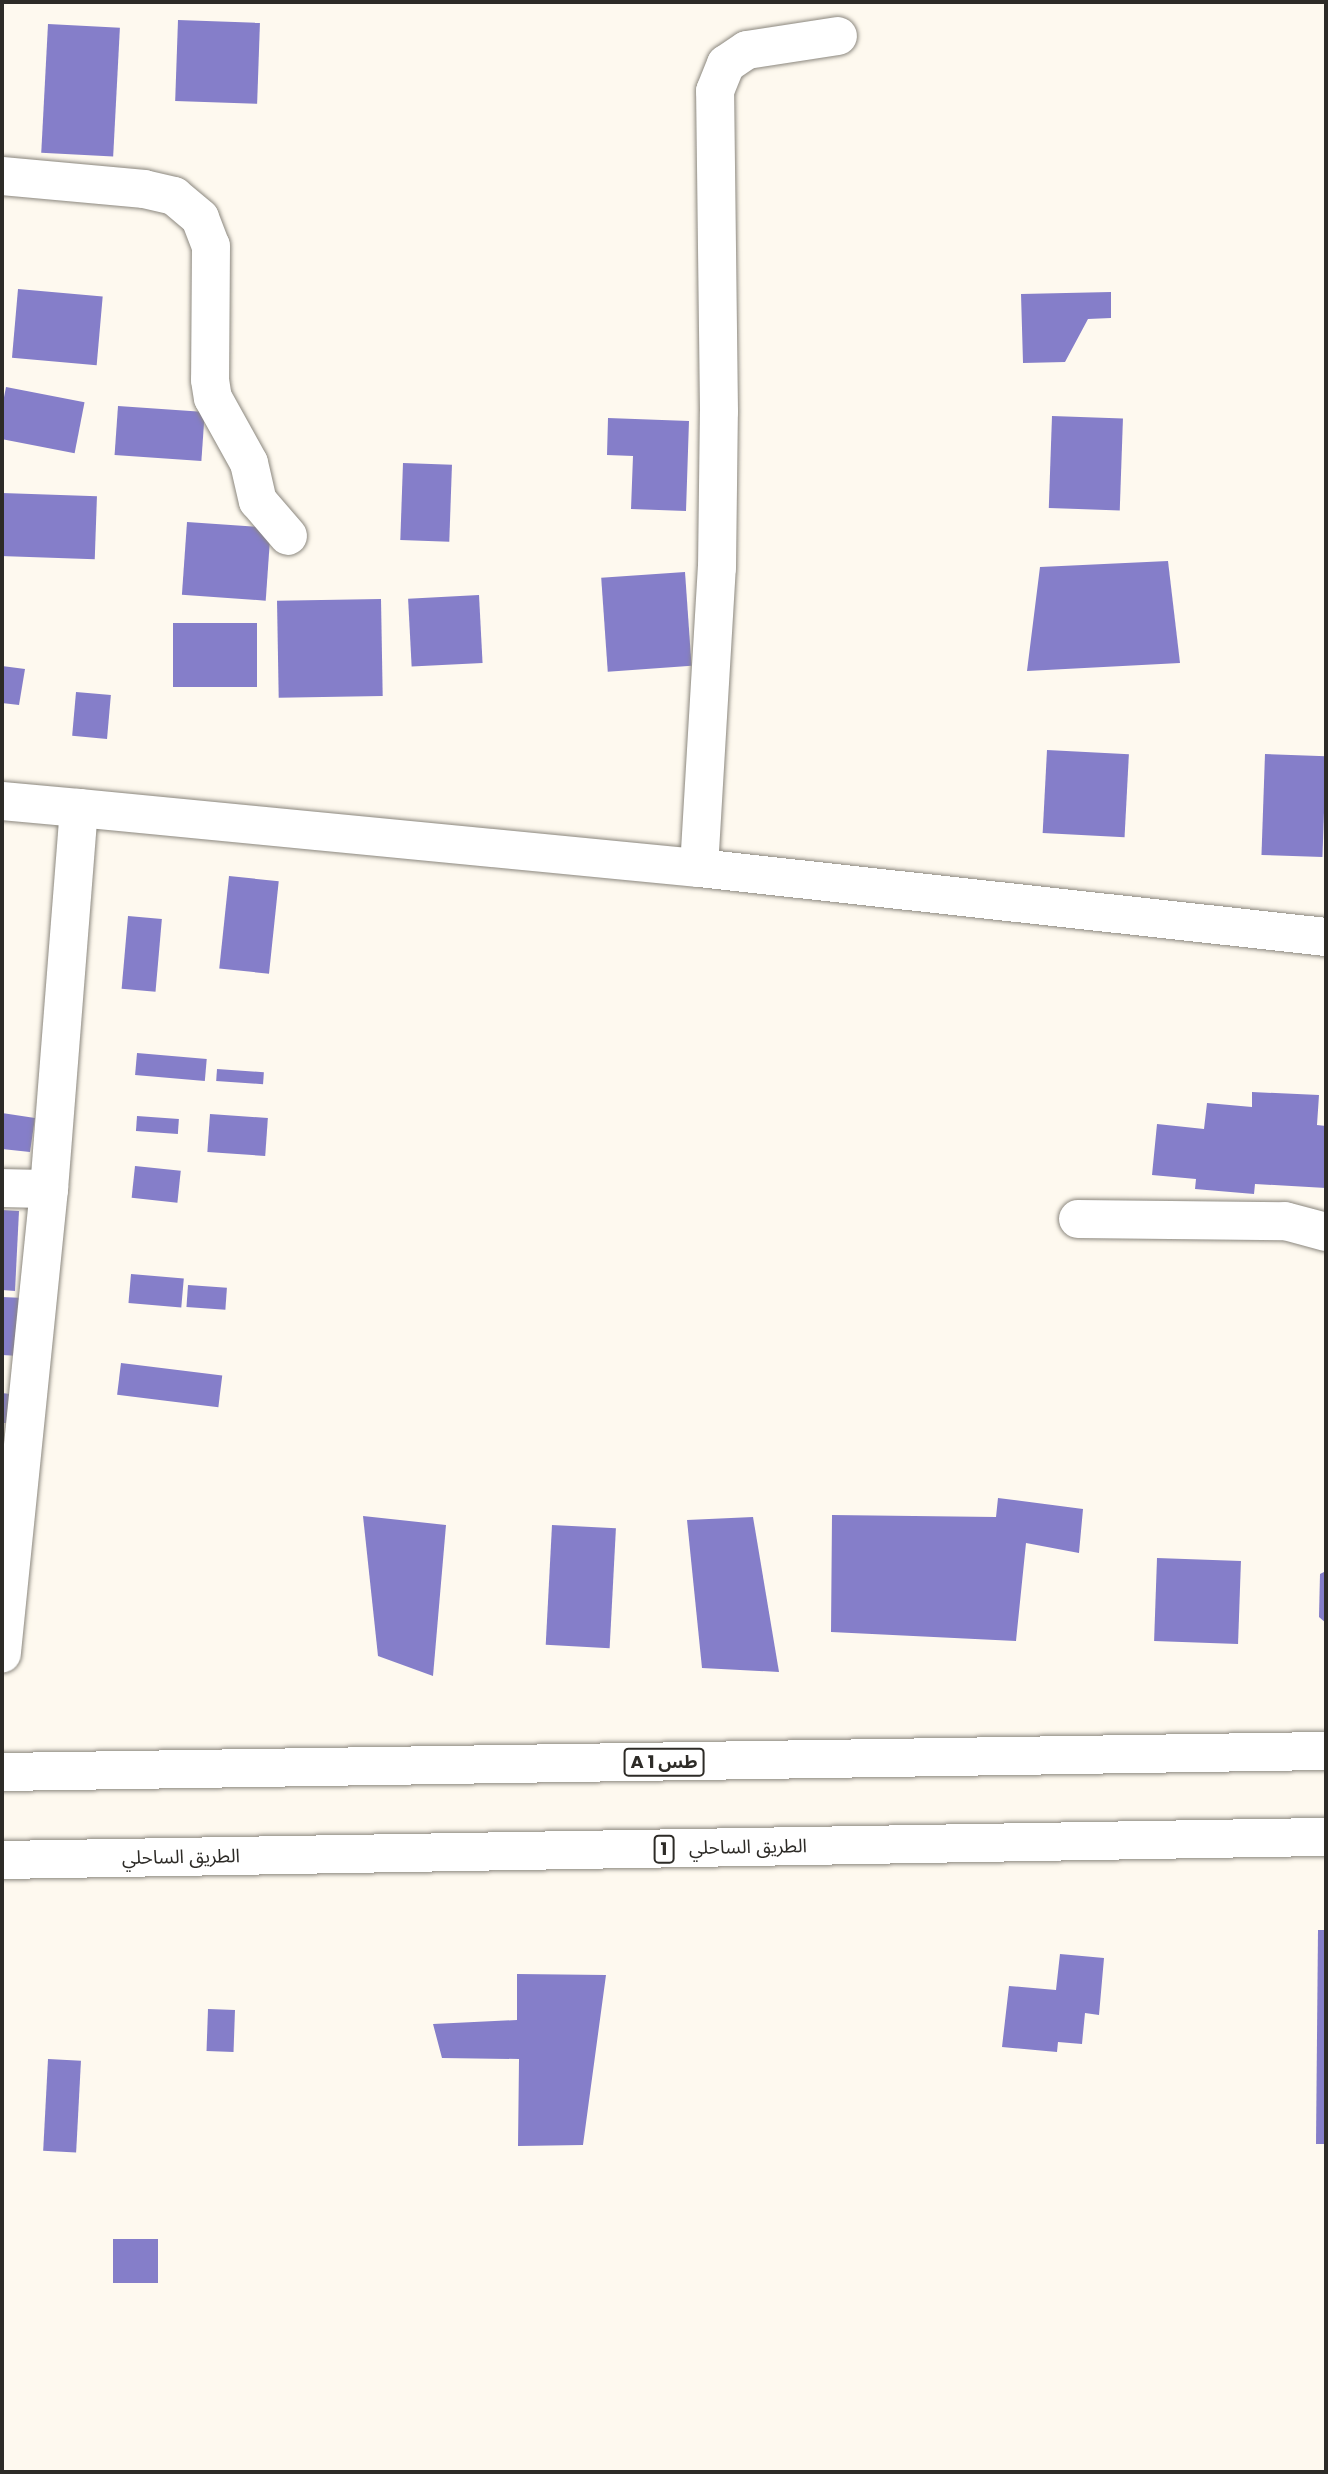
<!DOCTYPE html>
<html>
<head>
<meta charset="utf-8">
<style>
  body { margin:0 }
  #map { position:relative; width:1328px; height:2474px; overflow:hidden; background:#fef9ef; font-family:Poppins,"Noto Sans Arabic",sans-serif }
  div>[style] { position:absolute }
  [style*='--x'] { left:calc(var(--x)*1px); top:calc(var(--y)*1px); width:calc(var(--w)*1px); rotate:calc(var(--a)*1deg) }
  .building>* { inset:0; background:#857ec9; transform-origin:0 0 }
  .roads { filter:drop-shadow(0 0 2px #8b877e) drop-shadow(0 0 2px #8b877e) }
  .minor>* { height:38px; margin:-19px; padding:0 19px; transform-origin:19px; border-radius:19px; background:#fff }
  .tertiary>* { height:38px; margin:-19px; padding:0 19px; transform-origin:19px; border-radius:19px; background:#fff }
  .trunk>* { height:38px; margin:-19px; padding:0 19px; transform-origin:19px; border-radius:19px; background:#fff }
  span { translate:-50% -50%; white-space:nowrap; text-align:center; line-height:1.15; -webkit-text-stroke:6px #fff; paint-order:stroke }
  .shield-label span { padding:2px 5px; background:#fff; border:2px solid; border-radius:5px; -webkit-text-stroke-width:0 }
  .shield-label { font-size:18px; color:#2d2b27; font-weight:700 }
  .street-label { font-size:19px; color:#2d2b27 }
  .frame { position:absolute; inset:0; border:4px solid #2d2b27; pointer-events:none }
</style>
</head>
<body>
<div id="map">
  <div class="building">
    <div style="left:178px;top:20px;width:82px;height:81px;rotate:2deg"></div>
    <div style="left:48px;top:24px;width:72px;height:129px;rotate:3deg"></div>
    <div style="left:18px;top:289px;width:85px;height:69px;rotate:5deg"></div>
    <div style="clip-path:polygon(1111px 292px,1111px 318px,1088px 319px,1065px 362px,1023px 363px,1021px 294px)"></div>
    <div style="left:6px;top:387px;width:80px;height:52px;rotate:11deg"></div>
    <div style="left:118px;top:406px;width:87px;height:49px;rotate:4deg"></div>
    <div style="left:1052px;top:416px;width:71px;height:92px;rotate:2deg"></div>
    <div style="clip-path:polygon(608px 418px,689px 421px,686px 511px,631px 509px,633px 456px,607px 455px)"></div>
    <div style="left:403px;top:463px;width:49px;height:77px;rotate:2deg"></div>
    <div style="left:2px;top:493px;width:95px;height:63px;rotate:2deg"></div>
    <div style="left:187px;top:522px;width:84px;height:73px;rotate:4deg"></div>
    <div style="clip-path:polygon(1168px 561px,1180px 663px,1027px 671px,1040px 567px)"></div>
    <div style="left:685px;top:572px;width:94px;height:84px;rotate:86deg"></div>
    <div style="left:479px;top:595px;width:68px;height:71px;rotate:87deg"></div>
    <div style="left:381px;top:599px;width:97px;height:104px;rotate:89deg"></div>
    <div style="left:173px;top:623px;width:84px;height:64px"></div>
    <div style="clip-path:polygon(2px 666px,25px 669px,19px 705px,2px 703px)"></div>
    <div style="left:76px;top:692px;width:35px;height:44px;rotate:5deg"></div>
    <div style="left:1047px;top:750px;width:82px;height:83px;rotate:3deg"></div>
    <div style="left:1265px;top:754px;width:61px;height:101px;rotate:2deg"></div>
    <div style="left:229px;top:876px;width:50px;height:93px;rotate:6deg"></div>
    <div style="left:128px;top:916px;width:34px;height:73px;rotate:5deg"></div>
    <div style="left:137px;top:1053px;width:70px;height:22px;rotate:5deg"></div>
    <div style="left:217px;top:1069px;width:47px;height:12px;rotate:4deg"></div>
    <div style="clip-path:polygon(1252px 1092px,1319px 1095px,1317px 1125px,1326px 1126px,1326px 1188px,1255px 1184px,1254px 1194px,1195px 1189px,1196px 1179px,1152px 1175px,1157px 1124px,1204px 1129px,1207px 1103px,1252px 1107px)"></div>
    <div style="clip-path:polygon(2px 1113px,35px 1118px,30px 1152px,2px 1149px)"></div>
    <div style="left:210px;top:1114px;width:58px;height:38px;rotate:4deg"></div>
    <div style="left:137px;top:1116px;width:42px;height:15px;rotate:4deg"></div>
    <div style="left:135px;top:1166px;width:46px;height:32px;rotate:6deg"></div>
    <div style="clip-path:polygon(2px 1210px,19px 1211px,15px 1291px,2px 1290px)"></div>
    <div style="left:131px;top:1274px;width:53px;height:29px;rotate:5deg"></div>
    <div style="left:188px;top:1285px;width:39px;height:22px;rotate:4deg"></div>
    <div style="clip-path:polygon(2px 1297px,24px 1298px,20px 1356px,2px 1355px)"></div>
    <div style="left:121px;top:1363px;width:102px;height:32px;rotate:7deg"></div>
    <div style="clip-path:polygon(2px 1393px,10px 1394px,9px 1423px,2px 1423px)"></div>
    <div style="clip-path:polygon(998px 1498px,1083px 1509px,1079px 1553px,1026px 1543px,1016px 1641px,831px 1632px,832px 1515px,996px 1517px)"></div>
    <div style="clip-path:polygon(363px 1516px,446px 1525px,433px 1676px,378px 1656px)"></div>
    <div style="clip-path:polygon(753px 1517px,779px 1672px,702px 1668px,687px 1520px)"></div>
    <div style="left:552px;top:1525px;width:64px;height:120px;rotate:3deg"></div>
    <div style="left:1157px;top:1558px;width:84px;height:83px;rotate:2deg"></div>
    <div style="clip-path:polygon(1326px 1571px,1326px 1623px,1319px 1617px,1320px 1574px)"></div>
    <div style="clip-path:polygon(1318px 1930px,1326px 1930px,1326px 2144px,1316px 2144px)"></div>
    <div style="clip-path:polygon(1060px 1954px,1104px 1958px,1099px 2015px,1085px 2013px,1082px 2044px,1058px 2042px,1057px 2052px,1002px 2047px,1009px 1986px,1056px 1990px)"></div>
    <div style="clip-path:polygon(517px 1974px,606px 1975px,583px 2145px,518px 2146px,519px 2059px,442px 2058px,433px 2024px,517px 2020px)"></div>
    <div style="left:208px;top:2009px;width:27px;height:42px;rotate:2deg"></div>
    <div style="left:48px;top:2059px;width:33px;height:92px;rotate:3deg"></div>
    <div style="left:113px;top:2239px;width:45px;height:44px"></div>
  </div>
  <div class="roads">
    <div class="minor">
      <div style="--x:2;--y:176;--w:143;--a:5.2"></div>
      <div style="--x:144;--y:189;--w:31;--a:13"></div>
      <div style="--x:174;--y:196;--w:34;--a:40"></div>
      <div style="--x:200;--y:218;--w:30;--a:69"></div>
      <div style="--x:211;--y:246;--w:134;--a:90.4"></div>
      <div style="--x:210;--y:380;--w:18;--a:81"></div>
      <div style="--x:213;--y:398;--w:74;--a:61"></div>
      <div style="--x:249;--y:463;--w:39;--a:77"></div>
      <div style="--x:258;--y:501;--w:46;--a:49.4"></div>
      <div style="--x:79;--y:808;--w:623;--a:5.53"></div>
      <div style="--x:699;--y:868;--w:631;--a:6.28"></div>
      <div style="--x:699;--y:868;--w:301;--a:-86.6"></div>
      <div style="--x:717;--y:568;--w:156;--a:-89.3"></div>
      <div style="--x:719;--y:412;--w:321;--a:-90.7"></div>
      <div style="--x:715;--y:91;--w:29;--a:-68"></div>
      <div style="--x:726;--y:64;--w:25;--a:-34"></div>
      <div style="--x:747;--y:50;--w:92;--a:-8.7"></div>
      <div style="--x:2;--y:1188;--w:47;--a:1.2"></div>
      <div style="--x:1078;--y:1219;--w:207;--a:0.6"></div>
      <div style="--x:1285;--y:1221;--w:42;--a:15"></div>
    </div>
    <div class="tertiary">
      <div style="--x:2;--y:801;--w:77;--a:5.2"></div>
      <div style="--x:79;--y:808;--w:382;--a:94.5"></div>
      <div style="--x:49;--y:1189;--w:467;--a:95.8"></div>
    </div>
    <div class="trunk">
      <div style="--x:2;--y:1772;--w:1324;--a:-0.91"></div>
      <div style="--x:2;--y:1860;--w:1324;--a:-1"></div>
    </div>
  </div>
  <div class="shield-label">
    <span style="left:664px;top:1762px">A 1 طس</span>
    <span style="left:664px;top:1849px">1</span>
  </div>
  <div class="street-label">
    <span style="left:748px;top:1847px;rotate:-1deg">الطريق الساحلي</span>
    <span style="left:181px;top:1857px;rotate:-1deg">الطريق الساحلي</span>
  </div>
  <div class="frame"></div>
</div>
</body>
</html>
